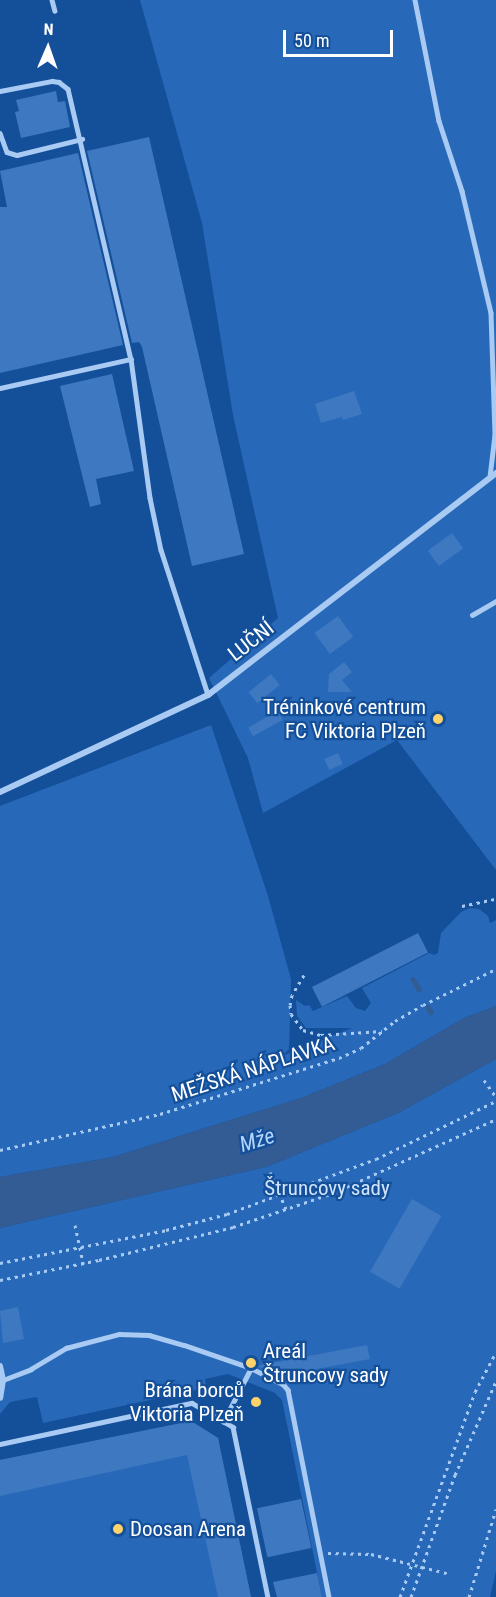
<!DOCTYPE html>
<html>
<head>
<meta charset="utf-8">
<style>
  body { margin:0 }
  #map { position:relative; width:496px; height:1597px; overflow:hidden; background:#144f9a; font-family:"Roboto Condensed",sans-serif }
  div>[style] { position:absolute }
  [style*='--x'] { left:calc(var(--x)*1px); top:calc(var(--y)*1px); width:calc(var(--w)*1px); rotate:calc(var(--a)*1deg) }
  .green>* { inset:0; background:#2769b8 }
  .water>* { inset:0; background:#325c93 }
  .stream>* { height:4.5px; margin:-2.25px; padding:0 2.25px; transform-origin:2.25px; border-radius:2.25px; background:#325c93 }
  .building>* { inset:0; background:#3d78c1; transform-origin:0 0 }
  .path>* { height:3px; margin-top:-1.5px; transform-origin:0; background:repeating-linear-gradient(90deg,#a8caf3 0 3px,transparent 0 7.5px) }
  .service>* { height:4.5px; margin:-2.25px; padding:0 2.25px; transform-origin:2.25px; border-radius:2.25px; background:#a8caf3 }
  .minor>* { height:6px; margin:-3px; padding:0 3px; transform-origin:3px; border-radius:3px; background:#a8caf3 }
  .dots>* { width:16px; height:16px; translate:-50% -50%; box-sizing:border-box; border:3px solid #144f9a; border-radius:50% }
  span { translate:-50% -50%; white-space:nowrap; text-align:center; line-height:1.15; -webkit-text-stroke:4.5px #144f9a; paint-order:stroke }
  .street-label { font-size:21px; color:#fff }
  .poi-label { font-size:21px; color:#fff }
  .right { translate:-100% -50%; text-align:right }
  .left { translate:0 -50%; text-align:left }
  .park-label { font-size:21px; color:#d0e5fd }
  .water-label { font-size:22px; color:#b4d4f9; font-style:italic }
  .north { position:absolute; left:18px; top:18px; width:60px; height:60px; -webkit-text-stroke:4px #144f9a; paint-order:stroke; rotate:2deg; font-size:16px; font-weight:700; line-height:24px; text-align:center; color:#fff }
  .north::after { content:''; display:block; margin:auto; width:21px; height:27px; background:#fff; clip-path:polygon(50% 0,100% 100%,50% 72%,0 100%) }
  .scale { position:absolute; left:283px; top:30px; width:110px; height:27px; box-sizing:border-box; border:3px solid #fff; border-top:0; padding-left:8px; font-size:18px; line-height:21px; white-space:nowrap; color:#fff; -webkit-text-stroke:4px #144f9a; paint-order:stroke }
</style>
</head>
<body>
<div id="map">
  <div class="green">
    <div style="clip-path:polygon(140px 0,496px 0,496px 870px,397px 740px,263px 813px,248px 758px,209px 678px,278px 618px,233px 415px,202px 223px)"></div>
    <div style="clip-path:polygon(211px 725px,268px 896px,291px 979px,289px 1049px,282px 1056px,352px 1028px,306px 1028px,297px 1016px,296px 1000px,305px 1006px,309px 1005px,313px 1011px,347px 996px,356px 1008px,365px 1011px,371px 1003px,362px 988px,429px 953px,434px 955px,438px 953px,441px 933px,461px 912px,470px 908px,479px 909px,488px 916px,490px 923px,496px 920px,496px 1006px,464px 1018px,385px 1064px,301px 1098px,113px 1157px,0 1177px,0 806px)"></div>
    <div style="clip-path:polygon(496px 1059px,496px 1571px,490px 1597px,322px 1597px,282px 1400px,275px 1393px,228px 1374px,205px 1379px,206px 1388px,43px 1423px,37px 1397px,10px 1402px,0 1414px,0 1228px,266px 1167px,398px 1113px)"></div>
    <div style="clip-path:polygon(191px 1421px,218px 1438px,251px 1597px,0 1597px,0 1460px)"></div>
  </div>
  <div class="water">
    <div style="clip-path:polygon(496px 1006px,496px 1059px,398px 1113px,266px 1167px,0 1228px,0 1177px,113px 1157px,301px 1098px,385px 1064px,464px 1018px)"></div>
  </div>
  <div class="stream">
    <div style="--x:413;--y:979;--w:12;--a:59"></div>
    <div style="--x:428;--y:1007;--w:6;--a:59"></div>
  </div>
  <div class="building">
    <div style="clip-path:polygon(56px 91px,58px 102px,65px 101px,70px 127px,21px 138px,15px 112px,19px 111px,16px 100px)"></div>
    <div style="clip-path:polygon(149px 137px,244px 554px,192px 566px,142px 347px,139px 342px,132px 343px,87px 151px)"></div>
    <div style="clip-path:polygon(78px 153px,123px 345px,0 373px,0 207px,7px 207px,0 171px)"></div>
    <div style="clip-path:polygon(112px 374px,134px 471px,96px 479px,101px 504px,90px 507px,60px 386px)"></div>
    <div style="clip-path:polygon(354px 391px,362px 414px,343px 420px,342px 417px,321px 423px,315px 404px)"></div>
    <div style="left:452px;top:533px;width:19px;height:30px;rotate:54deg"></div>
    <div style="left:338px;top:616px;width:26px;height:29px;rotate:54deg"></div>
    <div style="clip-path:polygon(344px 662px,352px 672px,342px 680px,352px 692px,328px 692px,329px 674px)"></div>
    <div style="left:271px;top:674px;width:14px;height:29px;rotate:51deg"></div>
    <div style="left:278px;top:711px;width:10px;height:34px;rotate:61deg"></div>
    <div style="left:338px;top:753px;width:12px;height:15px;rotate:66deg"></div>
    <div style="left:418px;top:933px;width:22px;height:119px;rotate:63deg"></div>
    <div style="left:412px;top:1199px;width:34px;height:84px;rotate:30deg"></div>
    <div style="clip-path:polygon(18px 1307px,24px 1339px,3px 1343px,0 1311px)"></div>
    <div style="clip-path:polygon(367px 1345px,370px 1359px,285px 1375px,256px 1366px)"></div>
    <div style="clip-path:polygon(191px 1421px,218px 1438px,251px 1597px,218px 1597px,187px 1455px,0 1496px,0 1460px)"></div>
    <div style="left:301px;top:1499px;width:50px;height:45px;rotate:78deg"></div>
    <div style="clip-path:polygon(317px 1573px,322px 1597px,277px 1597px,273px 1582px)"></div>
  </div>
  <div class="path">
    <div style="--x:462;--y:906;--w:35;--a:-12"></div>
    <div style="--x:304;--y:975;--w:23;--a:121"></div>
    <div style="--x:292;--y:995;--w:10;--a:101"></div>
    <div style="--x:290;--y:1005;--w:9;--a:84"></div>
    <div style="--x:291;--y:1014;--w:20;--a:53"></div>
    <div style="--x:303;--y:1030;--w:19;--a:16"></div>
    <div style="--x:321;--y:1035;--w:61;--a:-3.8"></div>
    <div style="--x:484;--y:1080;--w:21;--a:55"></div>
    <div style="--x:0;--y:1150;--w:164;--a:-12.7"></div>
    <div style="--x:160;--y:1114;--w:188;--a:-17.4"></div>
    <div style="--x:339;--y:1058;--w:24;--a:-24"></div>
    <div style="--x:361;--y:1048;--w:43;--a:-38.5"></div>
    <div style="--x:395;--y:1021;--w:32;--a:-30"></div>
    <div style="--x:423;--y:1005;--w:81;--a:-26.3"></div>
    <div style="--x:270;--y:1172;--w:40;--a:66.6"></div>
    <div style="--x:75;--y:1225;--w:40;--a:78"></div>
    <div style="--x:0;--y:1263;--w:169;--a:-11.2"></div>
    <div style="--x:166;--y:1230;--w:63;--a:-14.7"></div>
    <div style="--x:227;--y:1214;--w:159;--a:-20.3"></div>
    <div style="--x:376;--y:1159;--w:133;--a:-25.8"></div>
    <div style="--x:0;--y:1280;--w:101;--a:-11.4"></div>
    <div style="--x:99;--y:1260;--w:138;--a:-13.8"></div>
    <div style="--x:233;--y:1227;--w:106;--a:-18.8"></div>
    <div style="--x:333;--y:1193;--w:179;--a:-24.4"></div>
    <div style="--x:328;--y:1553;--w:43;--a:1.3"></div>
    <div style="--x:371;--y:1554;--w:81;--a:14.2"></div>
    <div style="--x:400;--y:1597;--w:218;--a:-69.9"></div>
    <div style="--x:475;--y:1392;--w:45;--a:-62.3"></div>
    <div style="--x:411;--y:1597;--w:130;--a:-70.2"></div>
    <div style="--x:455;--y:1475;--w:103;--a:-66.4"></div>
    <div style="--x:469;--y:1597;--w:92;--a:-72.9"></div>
  </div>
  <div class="service">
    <div style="--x:52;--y:0;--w:11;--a:75"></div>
    <div style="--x:415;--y:0;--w:123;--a:78.8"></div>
    <div style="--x:439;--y:121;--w:74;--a:71.8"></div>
    <div style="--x:462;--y:191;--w:125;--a:76.6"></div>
    <div style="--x:491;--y:313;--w:122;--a:88.1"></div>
    <div style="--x:495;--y:435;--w:42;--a:96.8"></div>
    <div style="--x:0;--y:91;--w:53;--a:-10.9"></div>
    <div style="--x:52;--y:81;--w:7;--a:8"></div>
    <div style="--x:59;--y:82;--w:11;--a:38"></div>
    <div style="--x:68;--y:89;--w:277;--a:76.9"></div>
    <div style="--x:0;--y:133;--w:20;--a:70"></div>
    <div style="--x:7;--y:152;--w:10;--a:17"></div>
    <div style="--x:17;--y:155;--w:67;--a:-13.8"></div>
    <div style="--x:0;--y:388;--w:134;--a:-12.5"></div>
    <div style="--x:131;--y:359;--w:140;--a:82.2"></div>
    <div style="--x:150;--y:498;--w:53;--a:78.1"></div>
    <div style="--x:161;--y:550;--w:152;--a:72"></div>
    <div style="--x:472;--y:615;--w:28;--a:-30"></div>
    <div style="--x:3;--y:1380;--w:30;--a:-21"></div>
    <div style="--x:31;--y:1369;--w:41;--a:-31"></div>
    <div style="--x:66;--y:1348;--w:55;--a:-14.8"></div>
    <div style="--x:119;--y:1334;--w:30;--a:2"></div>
    <div style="--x:149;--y:1335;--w:36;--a:16"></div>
    <div style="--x:184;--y:1345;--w:71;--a:18.9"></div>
    <div style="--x:251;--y:1368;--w:36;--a:27"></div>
    <div style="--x:283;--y:1384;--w:8;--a:50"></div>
    <div style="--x:288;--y:1390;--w:211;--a:78.8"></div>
    <div style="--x:223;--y:1422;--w:61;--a:-62.6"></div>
    <div style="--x:0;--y:1444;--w:196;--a:-12.1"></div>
    <div style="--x:192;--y:1403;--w:48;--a:30.3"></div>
    <div style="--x:233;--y:1427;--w:174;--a:78.4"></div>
  </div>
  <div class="minor">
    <div style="--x:0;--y:792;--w:230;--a:-25"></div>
    <div style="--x:208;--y:695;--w:364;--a:-37.6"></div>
    <div style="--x:0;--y:1366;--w:14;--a:78"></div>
    <div style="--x:3;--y:1380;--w:18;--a:99"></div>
  </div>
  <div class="dots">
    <div style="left:438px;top:719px;background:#ffd36a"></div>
    <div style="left:251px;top:1363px;background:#ffd36a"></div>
    <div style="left:256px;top:1402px;background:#ffd36a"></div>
    <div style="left:118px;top:1529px;background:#ffd36a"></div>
  </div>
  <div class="street-label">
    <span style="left:251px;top:641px;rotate:-38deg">LUČNÍ</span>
    <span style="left:253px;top:1069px;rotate:-18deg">MEŽSKÁ NÁPLAVKA</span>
  </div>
  <div class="poi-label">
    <span class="right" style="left:426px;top:719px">Tréninkové centrum<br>FC Viktoria Plzeň</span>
    <span class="left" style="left:263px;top:1363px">Areál<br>Štruncovy sady</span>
    <span class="right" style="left:244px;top:1402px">Brána borců<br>Viktoria Plzeň</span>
    <span class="left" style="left:130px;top:1529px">Doosan Arena</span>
  </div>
  <div class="park-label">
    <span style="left:327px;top:1188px">Štruncovy sady</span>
  </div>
  <div class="water-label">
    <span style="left:257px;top:1140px;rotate:-17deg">Mže</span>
  </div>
  <div class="north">N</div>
  <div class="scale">50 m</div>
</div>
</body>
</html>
